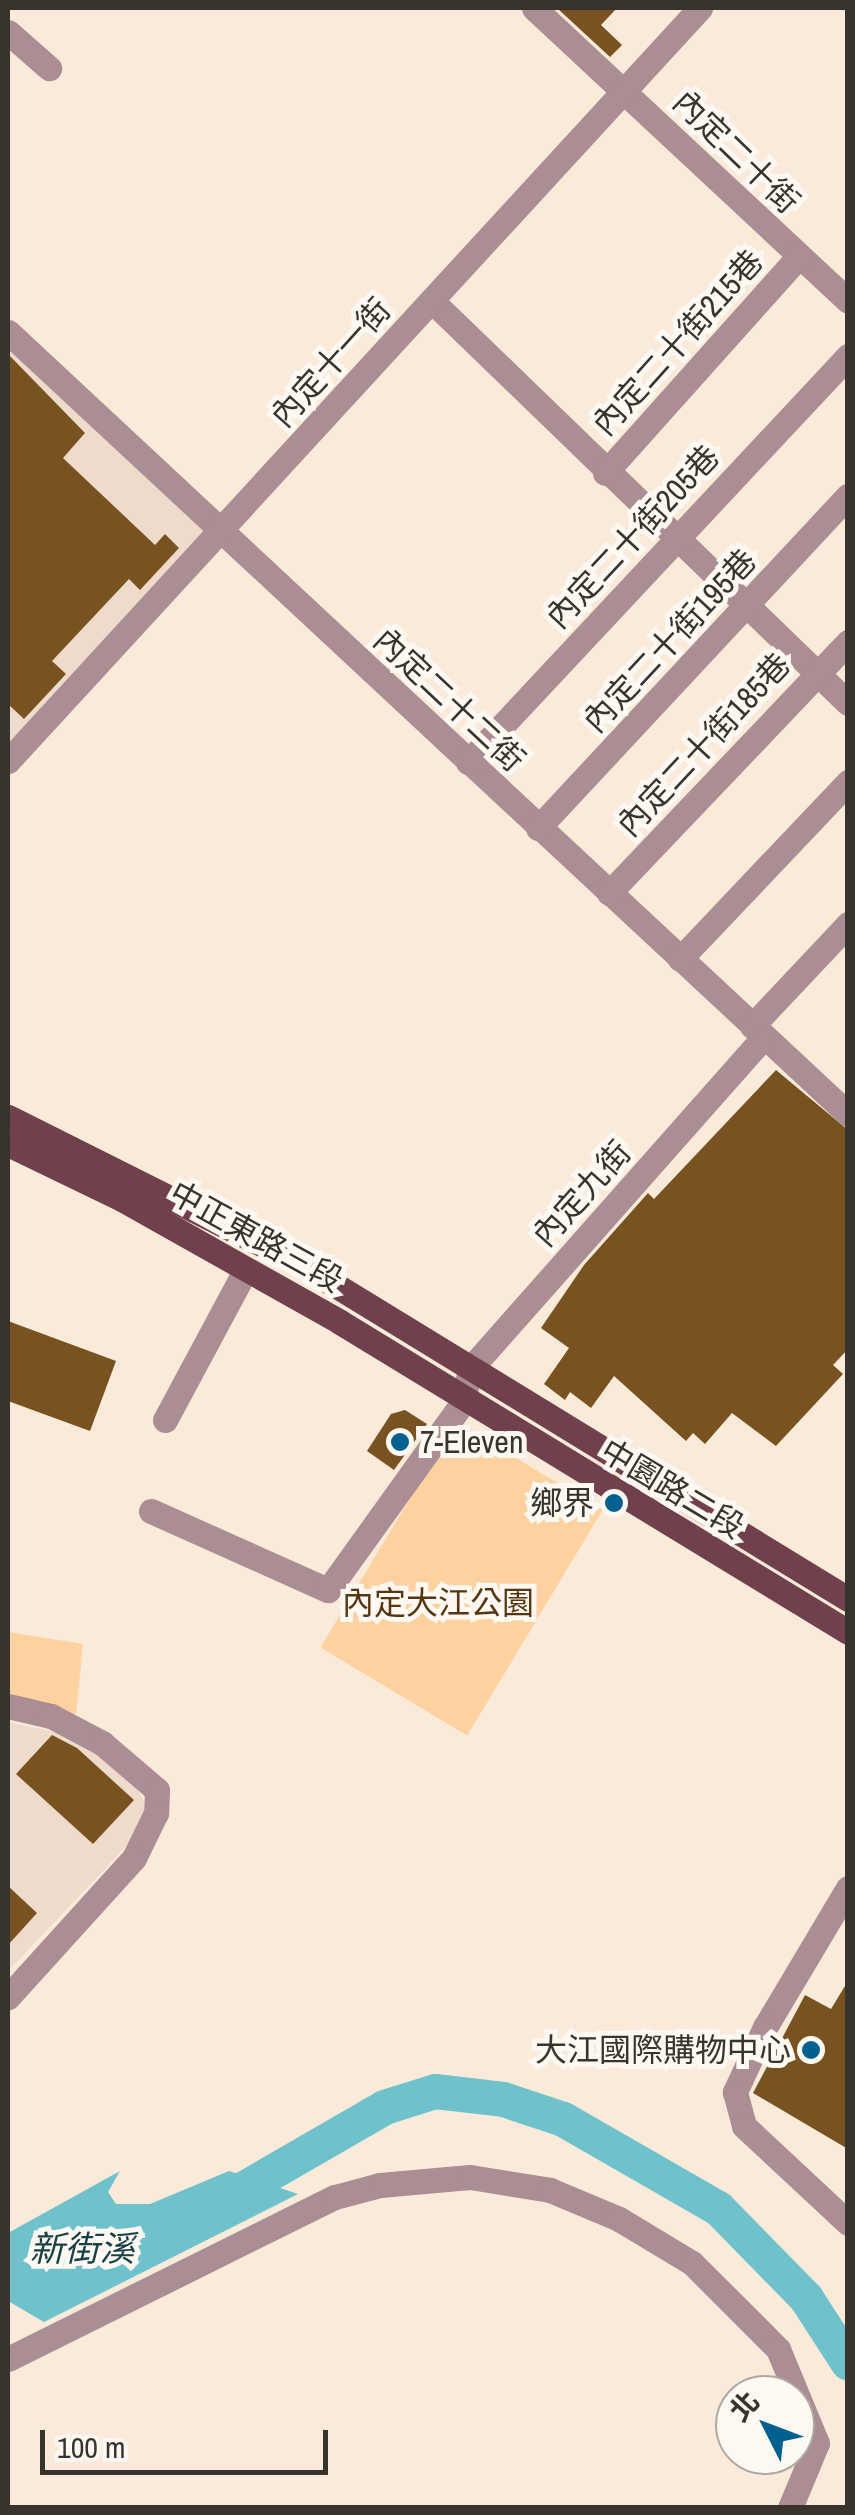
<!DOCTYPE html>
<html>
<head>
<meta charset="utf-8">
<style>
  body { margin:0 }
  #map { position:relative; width:855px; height:2515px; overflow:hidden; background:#f9ead9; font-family:"Archivo Narrow","Noto Sans TC",sans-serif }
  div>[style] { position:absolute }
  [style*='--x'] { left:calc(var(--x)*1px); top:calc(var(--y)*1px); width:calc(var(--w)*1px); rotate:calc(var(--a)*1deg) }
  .industrial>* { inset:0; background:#efdbcc }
  .green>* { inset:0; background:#fdd1a0; transform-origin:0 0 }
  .water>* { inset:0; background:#6fc2cc }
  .river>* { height:35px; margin:-17.5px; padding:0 17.5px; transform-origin:17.5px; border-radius:17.5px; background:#6fc2cc }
  .building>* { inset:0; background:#785220 }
  .minor>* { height:25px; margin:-12.5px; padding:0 12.5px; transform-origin:12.5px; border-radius:12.5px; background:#ab8d94 }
  .major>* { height:25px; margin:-12.5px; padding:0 12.5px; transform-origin:12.5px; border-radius:12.5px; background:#71404d }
  .dots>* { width:28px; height:28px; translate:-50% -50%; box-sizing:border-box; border:5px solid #fef8f2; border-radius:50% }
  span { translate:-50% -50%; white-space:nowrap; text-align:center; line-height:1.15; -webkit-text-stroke:10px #fef8f2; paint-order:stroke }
  .street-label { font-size:32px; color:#39332d }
  .poi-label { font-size:32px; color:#39332d }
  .left { translate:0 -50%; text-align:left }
  .right { translate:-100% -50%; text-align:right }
  .park-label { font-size:32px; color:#543710 }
  .water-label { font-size:35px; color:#194045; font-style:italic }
  .frame { position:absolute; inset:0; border:10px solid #39332d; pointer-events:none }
  .north { position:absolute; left:715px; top:2375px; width:100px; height:100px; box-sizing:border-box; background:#fef8f2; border:2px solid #afa9a3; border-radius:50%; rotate:312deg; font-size:28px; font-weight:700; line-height:40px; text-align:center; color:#39332d }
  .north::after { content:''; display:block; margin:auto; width:35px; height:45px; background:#006090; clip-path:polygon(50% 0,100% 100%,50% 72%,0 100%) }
  .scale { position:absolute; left:40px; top:2430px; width:288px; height:45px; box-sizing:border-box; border:5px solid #39332d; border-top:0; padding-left:12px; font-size:30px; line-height:35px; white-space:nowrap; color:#39332d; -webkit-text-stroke:8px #fef8f2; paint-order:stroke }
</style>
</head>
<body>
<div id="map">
  <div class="industrial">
    <div style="clip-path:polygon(8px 346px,206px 529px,8px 746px)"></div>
    <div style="clip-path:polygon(8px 1722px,77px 1737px,136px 1786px,146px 1805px,137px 1835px,8px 1971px)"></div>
  </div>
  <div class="green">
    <div style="left:456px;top:1422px;width:171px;height:263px;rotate:31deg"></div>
    <div style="clip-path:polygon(8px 1632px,83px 1644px,76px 1714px,8px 1700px)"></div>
  </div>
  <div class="water">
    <div style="clip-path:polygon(120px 2171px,108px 2192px,116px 2204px,150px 2204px,229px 2171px,298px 2194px,44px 2322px,8px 2301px,8px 2233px)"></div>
  </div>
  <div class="river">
    <div style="--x:218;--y:2203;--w:192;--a:-30"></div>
    <div style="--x:384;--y:2107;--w:53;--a:-17.4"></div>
    <div style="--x:435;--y:2091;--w:68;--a:6.7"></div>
    <div style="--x:503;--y:2099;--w:63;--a:18.4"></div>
    <div style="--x:563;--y:2119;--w:179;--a:29.9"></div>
    <div style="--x:718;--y:2208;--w:126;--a:45.6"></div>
    <div style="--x:806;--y:2298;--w:77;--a:57.1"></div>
  </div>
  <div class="building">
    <div style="clip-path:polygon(557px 8px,617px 8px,601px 25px,622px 45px,610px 57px)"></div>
    <div style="clip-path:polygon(8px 354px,85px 433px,63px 458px,155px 545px,165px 534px,179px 548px,140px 590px,129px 579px,52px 661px,66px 674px,24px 719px,8px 704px)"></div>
    <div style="clip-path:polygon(776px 1070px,848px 1130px,848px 1349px,833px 1365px,843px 1374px,776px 1446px,732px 1413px,705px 1444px,693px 1433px,686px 1441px,614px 1376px,591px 1408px,570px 1392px,565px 1400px,544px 1384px,569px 1348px,541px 1328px,584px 1265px,648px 1193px,654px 1199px)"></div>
    <div style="clip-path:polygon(8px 1321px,116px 1361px,90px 1431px,8px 1401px)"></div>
    <div style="clip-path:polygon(405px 1410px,427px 1424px,394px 1470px,367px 1451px,391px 1414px)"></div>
    <div style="clip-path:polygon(52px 1735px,77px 1748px,134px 1800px,93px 1844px,16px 1774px)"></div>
    <div style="clip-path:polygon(8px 1886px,37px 1913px,8px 1945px)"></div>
    <div style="clip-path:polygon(848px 1981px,848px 2149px,753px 2093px,805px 1995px,831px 2009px)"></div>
  </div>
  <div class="minor">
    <div style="--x:534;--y:8;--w:429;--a:43"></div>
    <div style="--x:8;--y:32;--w:55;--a:41.3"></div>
    <div style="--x:432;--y:301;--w:578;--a:44.02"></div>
    <div style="--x:8;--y:332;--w:1148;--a:42.95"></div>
    <div style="--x:605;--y:473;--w:291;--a:-48.2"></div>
    <div style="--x:8;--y:761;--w:1023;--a:-47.42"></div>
    <div style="--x:468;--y:762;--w:556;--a:-46.89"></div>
    <div style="--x:538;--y:828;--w:454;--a:-47"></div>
    <div style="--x:609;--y:893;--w:347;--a:-46.4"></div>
    <div style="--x:680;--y:959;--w:244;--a:-46.5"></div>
    <div style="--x:752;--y:1026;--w:140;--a:-46.7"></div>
    <div style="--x:165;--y:1420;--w:169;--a:-61.8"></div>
    <div style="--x:151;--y:1511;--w:194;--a:24.1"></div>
    <div style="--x:328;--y:1590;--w:231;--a:-54.3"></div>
    <div style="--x:463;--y:1402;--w:34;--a:-78"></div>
    <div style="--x:470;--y:1369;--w:443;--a:-48.5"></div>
    <div style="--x:8;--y:1706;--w:44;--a:13.1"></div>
    <div style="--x:51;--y:1716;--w:58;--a:27.9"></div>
    <div style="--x:102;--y:1743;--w:72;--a:40.5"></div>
    <div style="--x:157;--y:1790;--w:23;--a:92"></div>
    <div style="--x:156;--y:1813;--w:50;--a:116.1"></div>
    <div style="--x:134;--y:1858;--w:188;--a:132.2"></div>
    <div style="--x:848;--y:1888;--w:162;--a:120.8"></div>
    <div style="--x:765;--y:2027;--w:72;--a:114.8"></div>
    <div style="--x:735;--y:2092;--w:35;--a:75"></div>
    <div style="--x:744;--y:2126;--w:142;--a:43"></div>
    <div style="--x:8;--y:2359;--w:365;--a:-26.4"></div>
    <div style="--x:335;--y:2197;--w:47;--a:-14.9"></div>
    <div style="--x:380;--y:2185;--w:90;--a:-5.1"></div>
    <div style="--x:470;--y:2177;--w:81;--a:9.2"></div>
    <div style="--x:550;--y:2190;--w:75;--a:22.8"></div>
    <div style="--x:619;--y:2219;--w:85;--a:31.1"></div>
    <div style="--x:692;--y:2263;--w:122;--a:45"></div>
    <div style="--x:778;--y:2349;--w:102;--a:67.5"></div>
    <div style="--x:817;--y:2443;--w:70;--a:112.6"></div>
  </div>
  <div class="major">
    <div style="--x:8;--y:1117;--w:322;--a:26.6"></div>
    <div style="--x:296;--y:1261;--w:647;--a:31.48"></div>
    <div style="--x:8;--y:1144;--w:127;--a:25.8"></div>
    <div style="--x:122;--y:1199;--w:250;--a:29.4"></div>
    <div style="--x:340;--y:1322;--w:595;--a:31.39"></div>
  </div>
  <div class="dots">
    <div style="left:400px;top:1442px;background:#006090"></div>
    <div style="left:614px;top:1503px;background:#006090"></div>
    <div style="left:811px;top:2050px;background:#006090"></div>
  </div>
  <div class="street-label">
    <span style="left:736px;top:152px;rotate:44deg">內定二十街</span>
    <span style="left:678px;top:343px;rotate:-48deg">內定二十街215巷</span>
    <span style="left:331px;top:363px;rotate:-48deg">內定十一街</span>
    <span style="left:633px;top:537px;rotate:-47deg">內定二十街205巷</span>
    <span style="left:670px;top:641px;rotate:-47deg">內定二十街195巷</span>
    <span style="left:449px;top:700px;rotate:43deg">內定二十二街</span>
    <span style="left:704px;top:745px;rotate:-47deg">內定二十街185巷</span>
    <span style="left:582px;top:1194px;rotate:-48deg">內定九街</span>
    <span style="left:256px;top:1237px;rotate:29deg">中正東路三段</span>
    <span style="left:672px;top:1489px;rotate:31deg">中園路二段</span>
  </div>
  <div class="poi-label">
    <span class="left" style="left:420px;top:1442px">7-Eleven</span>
    <span class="right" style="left:594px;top:1503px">鄉界</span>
    <span class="right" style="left:791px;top:2050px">大江國際購物中心</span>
  </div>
  <div class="park-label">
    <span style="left:438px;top:1603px">內定大江公園</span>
  </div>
  <div class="water-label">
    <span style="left:82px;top:2249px">新街溪</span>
  </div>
  <div class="frame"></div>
  <div class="north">北</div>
  <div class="scale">100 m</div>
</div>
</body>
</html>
